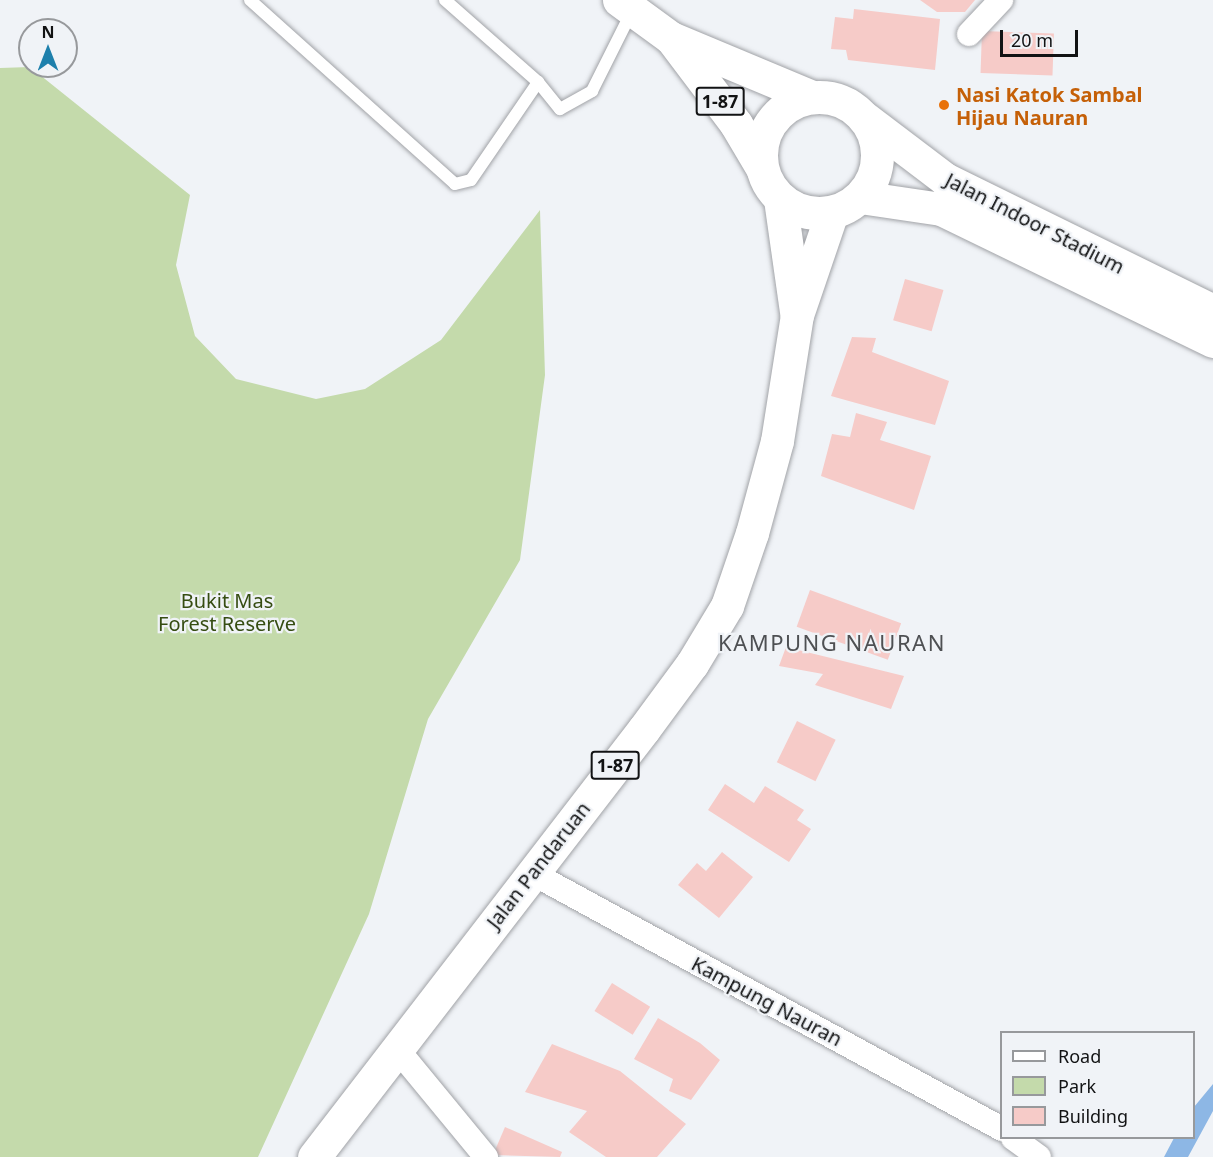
<!DOCTYPE html>
<html>
<head>
<meta charset="utf-8">
<style>
  body { margin:0 }
  #map { position:relative; width:1213px; height:1157px; overflow:hidden; background:#f0f3f7; font-family:"Noto Sans",sans-serif }
  div>[style] { position:absolute }
  [style*='--x'] { left:calc(var(--x)*1px); top:calc(var(--y)*1px); width:calc(var(--w)*1px); rotate:calc(var(--a)*1deg) }
  .green>* { inset:0; background:#c4daab }
  .water>* { inset:0; background:#8db7e5 }
  .building>* { inset:0; background:#f6cbc8; transform-origin:0 0 }
  .roads { filter:drop-shadow(0 0 2px #a1a3a7) drop-shadow(0 0 2px #a1a3a7) }
  .service>* { height:12px; margin:-6px; padding:0 6px; transform-origin:6px; border-radius:6px; background:#fff }
  .minor>* { height:24px; margin:-12px; padding:0 12px; transform-origin:12px; border-radius:12px; background:#fff }
  .primary>* { height:33px; margin:-16.5px; padding:0 16.5px; transform-origin:16.5px; border-radius:16.5px; background:#fff }
  .trunk>* { height:33px; margin:-16.5px; padding:0 16.5px; transform-origin:16.5px; border-radius:16.5px; background:#fff }
  .trunk>.ring { margin:-16.5px; padding:0; box-sizing:content-box; background:none; border:33px solid #fff; border-radius:50% }
  .dots>* { width:16px; height:16px; translate:-50% -50%; box-sizing:border-box; border:3px solid #f0f3f7; border-radius:50% }
  span { translate:-50% -50%; white-space:nowrap; text-align:center; line-height:1.15; -webkit-text-stroke:4.5px #f0f3f7; paint-order:stroke }
  .shield-label span { padding:2px 4px; background:#f0f3f7; border:2px solid; border-radius:4px; -webkit-text-stroke-width:0 }
  .shield-label { font-size:18px; color:#121314; font-weight:700 }
  .food-label { font-size:20px; color:#c56008; font-weight:700 }
  .left { translate:0 -50%; text-align:left }
  .street-label { font-size:20px; color:#121314 }
  .park-label { font-size:20px; color:#364d12 }
  .quarter-label { font-size:22px; color:#4e5053; letter-spacing:1.5px }
  .legend { position:absolute; left:1000px; top:1031px; width:195px; height:108px; box-sizing:border-box; background:#f0f3f7; border:2px solid #97999c; margin:0; padding:8px 10px; list-style:none; font-size:18px; color:#121314 }
  .legend li { display:flex; align-items:center; gap:12px; height:30px }
  .legend b { width:30px; border:2px solid #97999c }
  .north { position:absolute; left:18px; top:18px; width:60px; height:60px; box-sizing:border-box; background:#f0f3f7; border:2px solid #97999c; border-radius:50%; rotate:0deg; font-size:16px; font-weight:700; line-height:24px; text-align:center; color:#121314 }
  .north::after { content:''; display:block; margin:auto; width:21px; height:27px; background:#1e80ac; clip-path:polygon(50% 0,100% 100%,50% 72%,0 100%) }
  .scale { position:absolute; left:1000px; top:30px; width:78px; height:27px; box-sizing:border-box; border:3px solid #121314; border-top:0; padding-left:8px; font-size:18px; line-height:21px; white-space:nowrap; color:#121314; -webkit-text-stroke:4px #f0f3f7; paint-order:stroke }
</style>
</head>
<body>
<div id="map">
  <div class="green">
    <div style="clip-path:polygon(30px 67px,190px 195px,176px 265px,195px 336px,236px 379px,316px 399px,365px 389px,441px 340px,540px 210px,545px 375px,520px 560px,428px 719px,369px 914px,258px 1157px,0 1157px,0 68px)"></div>
  </div>
  <div class="water">
    <div style="clip-path:polygon(1213px 1084px,1213px 1111px,1188px 1157px,1164px 1157px,1174px 1138px,1194px 1138px,1194px 1107px)"></div>
  </div>
  <div class="building">
    <div style="clip-path:polygon(920px 0,975px 0,965px 12px,937px 12px)"></div>
    <div style="clip-path:polygon(854px 9px,940px 19px,935px 70px,848px 60px,846px 50px,831px 49px,835px 17px,853px 19px)"></div>
    <div style="left:982px;top:31px;width:72px;height:42px;rotate:2deg"></div>
    <div style="left:905px;top:279px;width:40px;height:43px;rotate:16deg"></div>
    <div style="clip-path:polygon(852px 337px,876px 338px,872px 352px,949px 381px,935px 425px,831px 396px)"></div>
    <div style="clip-path:polygon(856px 413px,887px 422px,880px 440px,931px 456px,914px 510px,821px 476px,832px 434px,850px 437px)"></div>
    <div style="left:810px;top:590px;width:97px;height:39px;rotate:20deg"></div>
    <div style="clip-path:polygon(786px 647px,904px 676px,891px 709px,815px 685px,823px 674px,779px 666px)"></div>
    <div style="left:797px;top:721px;width:43px;height:46px;rotate:26deg"></div>
    <div style="clip-path:polygon(725px 784px,754px 803px,765px 786px,804px 810px,797px 820px,811px 829px,789px 862px,708px 810px)"></div>
    <div style="clip-path:polygon(722px 852px,753px 877px,719px 918px,678px 885px,697px 863px,706px 871px)"></div>
    <div style="left:612px;top:983px;width:45px;height:33px;rotate:32deg"></div>
    <div style="clip-path:polygon(658px 1018px,700px 1043px,720px 1060px,691px 1100px,669px 1091px,673px 1079px,634px 1059px)"></div>
    <div style="clip-path:polygon(552px 1044px,620px 1071px,686px 1124px,657px 1157px,606px 1157px,569px 1132px,587px 1111px,525px 1092px)"></div>
    <div style="clip-path:polygon(505px 1127px,562px 1152px,560px 1157px,493px 1155px)"></div>
  </div>
  <div class="roads">
    <div class="service">
      <div style="--x:250;--y:0;--w:275;--a:41.9"></div>
      <div style="--x:455;--y:184;--w:16;--a:-14"></div>
      <div style="--x:471;--y:180;--w:119;--a:-55.6"></div>
      <div style="--x:445;--y:0;--w:124;--a:41.4"></div>
      <div style="--x:538;--y:82;--w:35;--a:51"></div>
      <div style="--x:560;--y:109;--w:37;--a:-29"></div>
      <div style="--x:592;--y:91;--w:89;--a:-63.4"></div>
    </div>
    <div class="minor">
      <div style="--x:969;--y:34;--w:47;--a:-46.7"></div>
      <div style="--x:532;--y:873;--w:535;--a:28.58"></div>
      <div style="--x:397;--y:1049;--w:140;--a:50.5"></div>
      <div style="--x:1013;--y:1138;--w:32;--a:36"></div>
    </div>
    <div class="primary">
      <div style="--x:866;--y:119;--w:99;--a:37.2"></div>
      <div style="--x:945;--y:179;--w:299;--a:26.2"></div>
      <div style="--x:860;--y:197;--w:82;--a:8.4"></div>
      <div style="--x:941;--y:209;--w:302;--a:25.9"></div>
    </div>
    <div class="trunk">
      <div style="--x:619;--y:0;--w:64;--a:36.2"></div>
      <div style="--x:671;--y:38;--w:153;--a:22.7"></div>
      <div style="--x:672;--y:39;--w:106;--a:53"></div>
      <div style="--x:736;--y:124;--w:51;--a:59.4"></div>
      <div class="ring" style="left:761px;top:97px;width:83px;height:83px"></div>
      <div style="--x:780;--y:199;--w:113;--a:81.9"></div>
      <div style="--x:314;--y:1157;--w:540;--a:-52.37"></div>
      <div style="--x:644;--y:729;--w:81;--a:-53.6"></div>
      <div style="--x:692;--y:664;--w:68;--a:-58.9"></div>
      <div style="--x:727;--y:606;--w:77;--a:-71.1"></div>
      <div style="--x:752;--y:533;--w:95;--a:-74.8"></div>
      <div style="--x:777;--y:441;--w:128;--a:-81"></div>
      <div style="--x:797;--y:315;--w:109;--a:-71.2"></div>
    </div>
  </div>
  <div class="dots">
    <div style="left:944px;top:105px;background:#e8710a"></div>
  </div>
  <div class="shield-label">
    <span style="left:720px;top:101px">1-87</span>
    <span style="left:615px;top:765px">1-87</span>
  </div>
  <div class="food-label">
    <span class="left" style="left:956px;top:106px">Nasi Katok Sambal<br>Hijau Nauran</span>
  </div>
  <div class="street-label">
    <span style="left:1035px;top:223px;rotate:27deg">Jalan Indoor Stadium</span>
    <span style="left:538px;top:865px;rotate:-52deg">Jalan Pandaruan</span>
    <span style="left:767px;top:1001px;rotate:28deg">Kampung Nauran</span>
  </div>
  <div class="park-label">
    <span style="left:227px;top:612px">Bukit Mas<br>Forest Reserve</span>
  </div>
  <div class="quarter-label">
    <span style="left:832px;top:643px">KAMPUNG NAURAN</span>
  </div>
  <ul class="legend">
  <li><b style="height:8px;background:#fff"></b>Road</li>
  <li><b style="height:16px;background:#c4daab"></b>Park</li>
  <li><b style="height:16px;background:#f6cbc8"></b>Building</li>
  </ul>
  <div class="north">N</div>
  <div class="scale">20 m</div>
</div>
</body>
</html>
